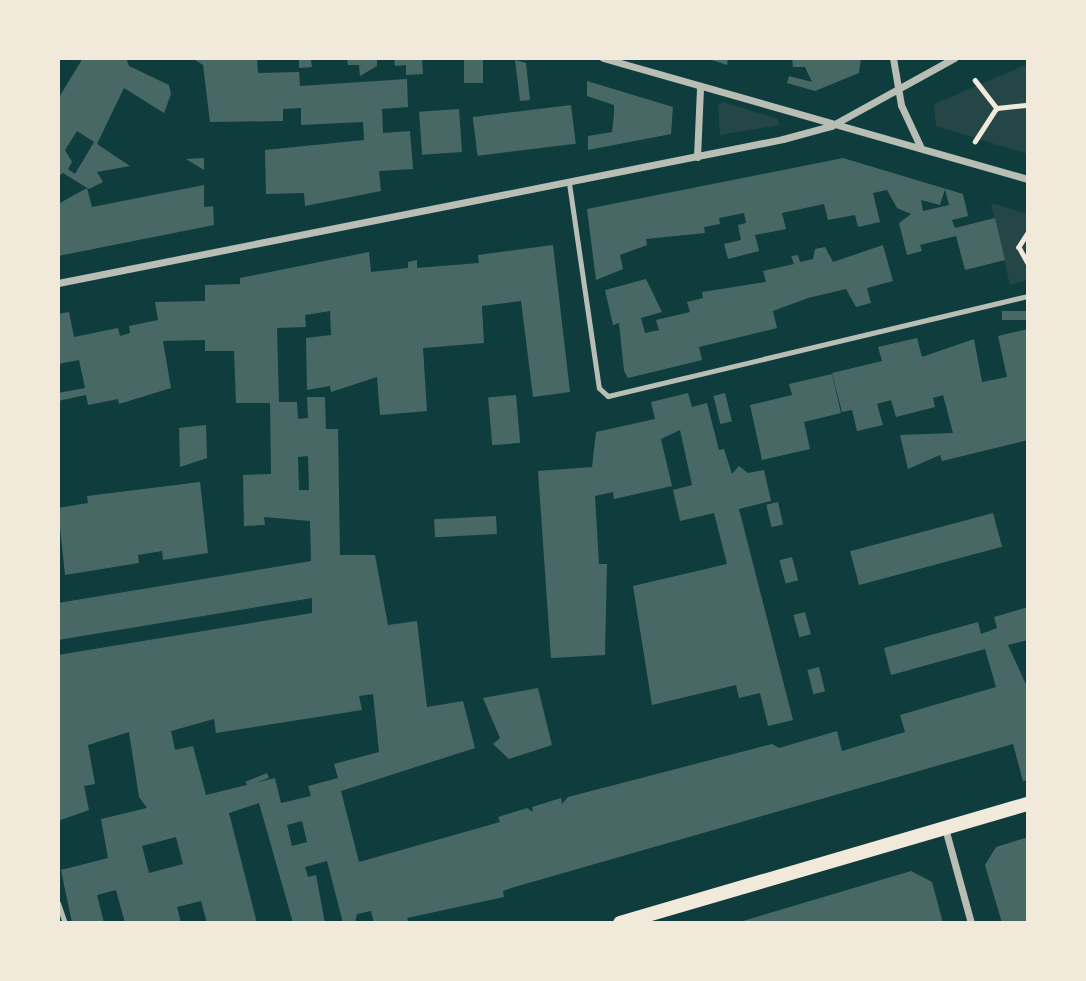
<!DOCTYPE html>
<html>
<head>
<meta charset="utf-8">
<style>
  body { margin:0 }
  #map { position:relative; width:1086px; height:981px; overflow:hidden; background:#0f3d3e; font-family:"Nunito Sans",sans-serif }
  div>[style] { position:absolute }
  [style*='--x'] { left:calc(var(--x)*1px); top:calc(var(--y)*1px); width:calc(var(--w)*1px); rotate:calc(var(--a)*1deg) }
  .green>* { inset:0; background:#244646 }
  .building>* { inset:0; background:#486865; transform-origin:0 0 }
  .path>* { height:4.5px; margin:-2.25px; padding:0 2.25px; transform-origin:2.25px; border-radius:2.25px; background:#f1e9da }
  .service>* { height:5px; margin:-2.5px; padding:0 2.5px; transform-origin:2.5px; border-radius:2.5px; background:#b8beb3 }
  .minor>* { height:7px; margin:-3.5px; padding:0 3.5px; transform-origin:3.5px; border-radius:3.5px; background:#b8beb3 }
  .secondary>* { height:14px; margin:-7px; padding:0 7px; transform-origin:7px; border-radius:7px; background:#f1e9da }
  span { translate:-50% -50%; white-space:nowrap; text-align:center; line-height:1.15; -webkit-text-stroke:5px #f1e9da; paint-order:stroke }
  .frame { position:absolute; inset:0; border:60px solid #f1e9da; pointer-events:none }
</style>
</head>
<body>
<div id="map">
  <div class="green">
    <div style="clip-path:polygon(1028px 64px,1028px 154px,936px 126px,934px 104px)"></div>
    <div style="clip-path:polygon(723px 102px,778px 119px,779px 125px,720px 135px,718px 105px)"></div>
    <div style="clip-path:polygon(991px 203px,1028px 214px,1028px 280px,1010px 285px)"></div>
  </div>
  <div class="building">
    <div style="clip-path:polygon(evenodd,83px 58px,126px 58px,129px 66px,169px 85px,171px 94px,164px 113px,124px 88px,97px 144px,130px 166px,97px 172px,103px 182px,89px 189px,63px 173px,58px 176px,58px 99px,83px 58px,77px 131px,94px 142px,75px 174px,68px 169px,72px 162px,65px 150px,77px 131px)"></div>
    <div style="clip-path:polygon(192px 58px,257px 58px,258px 73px,299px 72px,300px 86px,407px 79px,408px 107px,382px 109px,383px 133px,410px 131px,413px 169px,379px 171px,381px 191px,305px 206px,304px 193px,266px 194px,265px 150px,364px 140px,363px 122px,301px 125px,301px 108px,283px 109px,283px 121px,210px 122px,203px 65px)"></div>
    <div style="clip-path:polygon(347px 58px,377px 58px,377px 66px,360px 76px,359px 65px,348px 65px)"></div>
    <div style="clip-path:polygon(394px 58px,422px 58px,423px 74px,406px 75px,406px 65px,395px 66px)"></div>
    <div style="left:464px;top:58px;width:19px;height:25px"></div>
    <div style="clip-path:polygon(706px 58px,728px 58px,727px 65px)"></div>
    <div style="clip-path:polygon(792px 58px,861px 58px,859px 73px,815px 91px,787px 83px,789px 76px,812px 82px,805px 67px,793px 67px)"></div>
    <div style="clip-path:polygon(299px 60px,311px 60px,312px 67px,299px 68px)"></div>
    <div style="clip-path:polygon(515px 60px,526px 63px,530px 100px,520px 101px)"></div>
    <div style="clip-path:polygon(587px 81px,673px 107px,671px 134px,588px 150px,588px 136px,612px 132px,614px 114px,614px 105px,587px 96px)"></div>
    <div style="left:571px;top:105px;width:39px;height:99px;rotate:83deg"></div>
    <div style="left:459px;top:109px;width:43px;height:40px;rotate:86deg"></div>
    <div style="clip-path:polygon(204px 158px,204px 170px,186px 159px)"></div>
    <div style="clip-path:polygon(evenodd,843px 158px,963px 194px,968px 216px,952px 220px,955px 228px,995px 218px,1005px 260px,965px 270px,956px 236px,920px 245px,922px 251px,907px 255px,899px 223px,911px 214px,897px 208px,887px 190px,873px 193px,880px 222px,858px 227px,855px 215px,828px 220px,824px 204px,782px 213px,786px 229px,755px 235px,759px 251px,728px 259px,724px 244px,741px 240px,738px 225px,746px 223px,744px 213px,719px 218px,720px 224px,704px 227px,705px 233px,646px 239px,647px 245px,620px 255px,623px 269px,596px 280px,587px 209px,843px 158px,945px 189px,949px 205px,923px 211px,921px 200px,940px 205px,945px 189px)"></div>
    <div style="clip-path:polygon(204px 185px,204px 207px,213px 206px,214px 225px,58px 256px,58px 204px,87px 188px,92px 207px)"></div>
    <div style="clip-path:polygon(evenodd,553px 245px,570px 392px,533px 397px,521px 301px,482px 306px,484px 343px,423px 348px,427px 411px,380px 415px,377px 377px,331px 392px,330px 386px,307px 390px,306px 338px,331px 335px,330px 311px,305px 315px,306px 327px,277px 328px,279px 402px,297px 402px,298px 419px,308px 418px,307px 397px,325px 397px,326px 429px,338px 429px,340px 555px,375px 555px,388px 625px,417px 621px,427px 707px,463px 701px,475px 748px,341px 791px,359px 862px,500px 822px,498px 817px,527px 808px,533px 812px,532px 807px,561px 798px,562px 804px,568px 797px,772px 744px,779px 748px,837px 731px,842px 751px,905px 732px,900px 715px,996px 687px,985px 649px,891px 675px,884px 648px,978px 622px,981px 634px,997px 628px,994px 617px,1028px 607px,1028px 640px,1008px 645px,1028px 689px,1028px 780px,1023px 781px,1013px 744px,511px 888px,503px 891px,504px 897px,407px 918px,409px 923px,374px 923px,371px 911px,357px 914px,355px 923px,343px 923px,327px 861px,305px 867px,308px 877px,316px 875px,325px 923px,293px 923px,259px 803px,229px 813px,257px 923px,207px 923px,201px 901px,177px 907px,181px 923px,125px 923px,116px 890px,97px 895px,104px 923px,72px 923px,61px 870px,108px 858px,101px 819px,147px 808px,139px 797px,129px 732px,88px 745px,95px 784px,84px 786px,89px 810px,58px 821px,58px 655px,312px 613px,312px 598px,58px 640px,58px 603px,311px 561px,310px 521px,264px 517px,265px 525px,244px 526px,243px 475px,271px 474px,270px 403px,236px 403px,234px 351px,205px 351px,205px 340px,163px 341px,171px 388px,119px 404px,118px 399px,88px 405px,86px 395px,58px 401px,58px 393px,85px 388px,79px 360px,58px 364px,58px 314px,69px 312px,74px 337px,118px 328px,120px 336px,130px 333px,129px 326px,158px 320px,155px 302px,205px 301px,205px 285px,240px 284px,240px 278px,369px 252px,371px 272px,408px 268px,408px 262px,417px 260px,417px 268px,479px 263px,478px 255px,553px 245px,308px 456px,309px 490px,299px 490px,298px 457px,308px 456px,553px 245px,373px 694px,379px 752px,334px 764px,338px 778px,308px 786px,311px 796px,281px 803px,275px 778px,206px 795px,193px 746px,175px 750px,171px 731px,214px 719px,216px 733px,362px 710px,359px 696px,373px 694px,553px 245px,302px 821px,307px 842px,292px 846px,287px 825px,302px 821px,553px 245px,176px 837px,183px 864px,149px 873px,142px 846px,176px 837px)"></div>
    <div style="clip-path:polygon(883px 245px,893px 281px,867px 288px,871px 303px,856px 307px,846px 289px,808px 298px,773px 311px,777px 328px,699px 347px,702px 360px,628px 378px,624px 371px,619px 323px,613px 325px,605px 290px,646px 279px,662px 312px,641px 318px,645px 333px,659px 330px,656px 320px,690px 312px,687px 302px,703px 298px,702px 292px,766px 282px,763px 271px,794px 264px,791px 256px,798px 255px,800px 262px,813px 259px,815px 249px,825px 247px,833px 262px)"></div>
    <div style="left:1028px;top:311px;width:9px;height:26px;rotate:90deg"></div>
    <div style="clip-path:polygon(1028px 329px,1028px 440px,942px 461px,940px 455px,908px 469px,900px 435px,953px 433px,943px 395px,933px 398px,935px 407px,896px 417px,891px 400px,877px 404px,883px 425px,857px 431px,852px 410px,842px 412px,832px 373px,882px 361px,878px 347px,917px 338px,922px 357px,974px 339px,982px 382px,1007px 377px,998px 336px)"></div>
    <div style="clip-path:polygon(832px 374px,841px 413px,804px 422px,810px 449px,762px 460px,750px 405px,792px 395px,789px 384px)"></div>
    <div style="clip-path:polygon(688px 393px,692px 407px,707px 403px,719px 450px,724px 449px,732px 474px,739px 466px,748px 473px,764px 470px,771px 501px,739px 509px,793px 720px,768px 726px,760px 693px,739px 698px,736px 685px,652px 705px,633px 586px,727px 564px,714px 513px,680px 521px,673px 490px,692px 485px,680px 430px,661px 439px,672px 486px,614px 499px,613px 492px,595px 496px,599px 564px,607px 564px,605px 655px,551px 658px,538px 471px,592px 467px,596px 432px,655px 419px,651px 402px)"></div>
    <div style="left:725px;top:393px;width:29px;height:12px;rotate:76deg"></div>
    <div style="left:516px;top:395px;width:48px;height:28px;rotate:85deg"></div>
    <div style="clip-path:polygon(206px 425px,207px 458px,180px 467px,179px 428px)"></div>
    <div style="clip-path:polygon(200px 482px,208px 553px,163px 560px,162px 551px,138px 555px,139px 563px,65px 575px,58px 508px,88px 503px,87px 496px)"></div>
    <div style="left:778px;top:502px;width:23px;height:12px;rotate:77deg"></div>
    <div style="left:993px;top:513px;width:35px;height:148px;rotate:75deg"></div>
    <div style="left:496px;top:516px;width:18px;height:62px;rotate:87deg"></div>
    <div style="left:792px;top:557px;width:24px;height:13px;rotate:75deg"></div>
    <div style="left:805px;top:612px;width:23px;height:12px;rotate:75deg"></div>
    <div style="left:819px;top:667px;width:25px;height:12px;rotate:76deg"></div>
    <div style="clip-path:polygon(538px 688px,552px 745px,509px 759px,493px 744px,500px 738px,483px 698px)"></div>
    <div style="left:267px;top:773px;width:5px;height:23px;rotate:68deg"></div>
    <div style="clip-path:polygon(1028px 837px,1028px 923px,1002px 923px,985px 865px,996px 847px)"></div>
    <div style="clip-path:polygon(911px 871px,932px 882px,943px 923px,736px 923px)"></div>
  </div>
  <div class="path">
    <div style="--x:975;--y:80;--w:36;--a:52"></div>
    <div style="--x:997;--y:108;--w:40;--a:122.9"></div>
    <div style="--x:997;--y:108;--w:31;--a:-6"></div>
    <div style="--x:1028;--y:233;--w:17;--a:123"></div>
    <div style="--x:1019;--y:247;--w:18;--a:61"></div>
  </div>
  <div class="service">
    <div style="--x:569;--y:183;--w:207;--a:81.7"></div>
    <div style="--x:599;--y:388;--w:12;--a:42"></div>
    <div style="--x:608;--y:396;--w:432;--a:-13.4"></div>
    <div style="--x:58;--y:903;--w:21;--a:71"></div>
  </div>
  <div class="minor">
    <div style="--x:603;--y:58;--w:442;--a:15.9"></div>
    <div style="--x:893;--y:58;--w:48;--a:80.3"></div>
    <div style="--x:901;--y:105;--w:45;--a:65.1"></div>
    <div style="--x:697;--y:157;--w:70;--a:-87.5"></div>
    <div style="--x:58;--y:283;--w:739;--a:-11.23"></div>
    <div style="--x:783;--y:139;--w:50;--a:-15.2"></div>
    <div style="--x:831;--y:126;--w:141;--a:-28.9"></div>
    <div style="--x:945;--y:828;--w:98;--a:74.7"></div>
  </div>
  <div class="secondary">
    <div style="--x:620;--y:923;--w:425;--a:-16.3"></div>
  </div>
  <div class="frame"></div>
</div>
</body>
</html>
